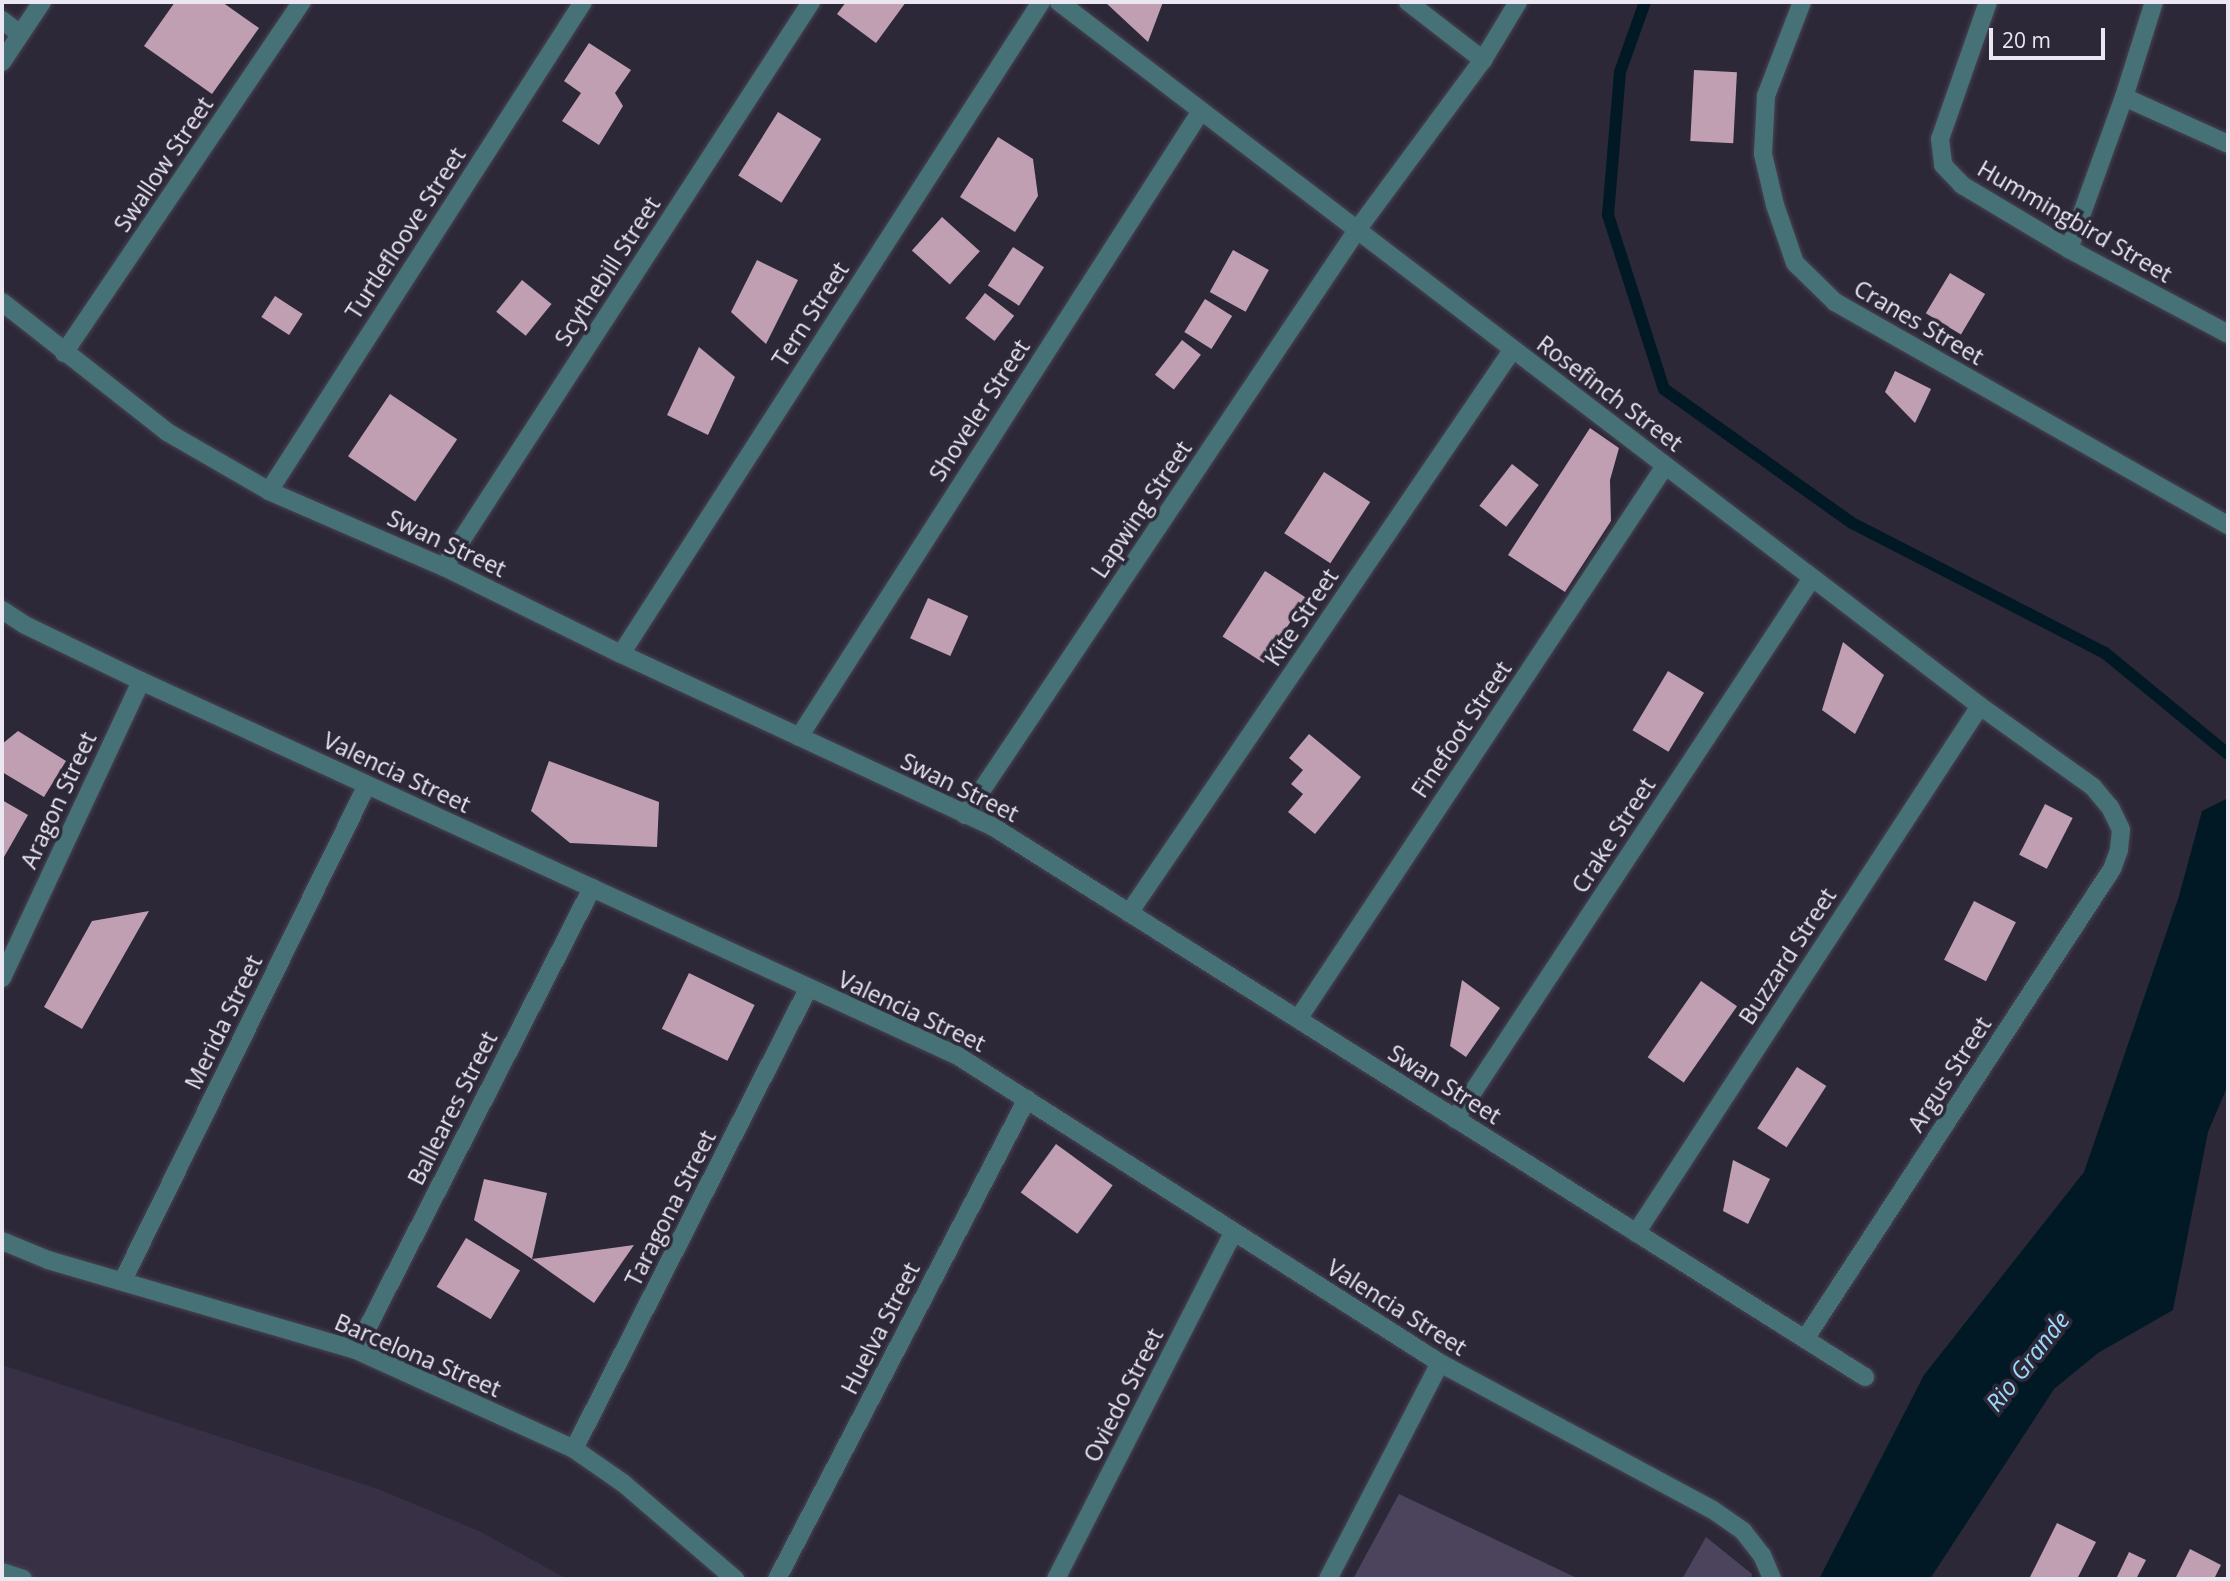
<!DOCTYPE html>
<html>
<head>
<meta charset="utf-8">
<style>
  body { margin:0 }
  #map { position:relative; width:2230px; height:1581px; overflow:hidden; background:#2d2838; font-family:"Open Sans",sans-serif }
  div>[style] { position:absolute }
  [style*='--x'] { left:calc(var(--x)*1px); top:calc(var(--y)*1px); width:calc(var(--w)*1px); rotate:calc(var(--a)*1deg) }
  .built>* { inset:0; background:#383146 }
  .green>* { inset:0; background:#4c445d }
  .water>* { inset:0; background:#011924 }
  .stream>* { height:12px; margin:-6px; padding:0 6px; transform-origin:6px; border-radius:6px; background:#011924 }
  .building>* { inset:0; background:#c09fb3; transform-origin:0 0 }
  .roads { filter:drop-shadow(0 0 2px #474352) drop-shadow(0 0 2px #474352) }
  .minor>* { height:18px; margin:-9px; padding:0 9px; transform-origin:9px; border-radius:9px; background:#467277 }
  span { translate:-50% -50%; white-space:nowrap; text-align:center; line-height:1.15; -webkit-text-stroke:7px #2d2838; paint-order:stroke }
  .street-label { font-size:23px; color:#eae7f2 }
  .water-label { font-size:24px; color:#9bd9fa; font-style:italic }
  .frame { position:absolute; inset:0; border:4px solid #eae7f2; pointer-events:none }
  .scale { position:absolute; left:1989px; top:28px; width:116px; height:32px; box-sizing:border-box; border:4px solid #eae7f2; border-top:0; padding-left:9px; font-size:21px; line-height:24px; white-space:nowrap; color:#eae7f2; -webkit-text-stroke:5px #2d2838; paint-order:stroke }
</style>
</head>
<body>
<div id="map">
  <div class="built">
    <div style="clip-path:polygon(2px 1365px,378px 1489px,479px 1531px,567px 1579px,2px 1579px)"></div>
  </div>
  <div class="green">
    <div style="clip-path:polygon(1399px 1494px,1579px 1579px,1353px 1579px)"></div>
    <div style="clip-path:polygon(1706px 1537px,1752px 1574px,1751px 1579px,1682px 1579px)"></div>
  </div>
  <div class="water">
    <div style="clip-path:polygon(2228px 798px,2228px 1085px,2208px 1132px,2173px 1310px,2098px 1353px,2054px 1389px,1930px 1579px,1819px 1579px,1924px 1375px,2084px 1172px,2179px 896px,2202px 811px)"></div>
  </div>
  <div class="stream">
    <div style="--x:1645;--y:2;--w:74;--a:109.7"></div>
    <div style="--x:1620;--y:72;--w:144;--a:94.8"></div>
    <div style="--x:1608;--y:215;--w:183;--a:72.2"></div>
    <div style="--x:1664;--y:389;--w:231;--a:35.5"></div>
    <div style="--x:1852;--y:523;--w:284;--a:27.2"></div>
    <div style="--x:2105;--y:653;--w:159;--a:39.4"></div>
  </div>
  <div class="building">
    <div style="clip-path:polygon(175px 2px,222px 2px,259px 28px,212px 94px,144px 46px)"></div>
    <div style="clip-path:polygon(846px 2px,906px 2px,876px 43px,837px 14px)"></div>
    <div style="clip-path:polygon(1105px 2px,1163px 2px,1148px 42px)"></div>
    <div style="clip-path:polygon(589px 43px,631px 70px,615px 93px,623px 106px,599px 145px,562px 121px,581px 93px,564px 81px)"></div>
    <div style="left:1694px;top:70px;width:43px;height:71px;rotate:3deg"></div>
    <div style="left:778px;top:112px;width:51px;height:75px;rotate:32deg"></div>
    <div style="clip-path:polygon(998px 137px,1033px 159px,1038px 196px,1015px 232px,960px 197px)"></div>
    <div style="left:942px;top:217px;width:51px;height:45px;rotate:42deg"></div>
    <div style="left:1013px;top:247px;width:37px;height:46px;rotate:33deg"></div>
    <div style="left:1233px;top:250px;width:41px;height:48px;rotate:29deg"></div>
    <div style="clip-path:polygon(757px 260px,798px 280px,766px 344px,731px 312px)"></div>
    <div style="left:1950px;top:273px;width:41px;height:47px;rotate:31deg"></div>
    <div style="left:522px;top:280px;width:38px;height:41px;rotate:39deg"></div>
    <div style="left:985px;top:293px;width:37px;height:32px;rotate:38deg"></div>
    <div style="left:275px;top:296px;width:33px;height:25px;rotate:33deg"></div>
    <div style="left:1205px;top:299px;width:32px;height:39px;rotate:32deg"></div>
    <div style="left:1182px;top:340px;width:24px;height:44px;rotate:38deg"></div>
    <div style="clip-path:polygon(699px 347px,735px 377px,708px 435px,667px 415px)"></div>
    <div style="clip-path:polygon(1895px 371px,1931px 389px,1915px 423px,1885px 392px)"></div>
    <div style="left:390px;top:394px;width:81px;height:75px;rotate:34deg"></div>
    <div style="clip-path:polygon(1590px 428px,1619px 448px,1610px 480px,1611px 521px,1565px 592px,1508px 555px)"></div>
    <div style="left:1512px;top:464px;width:34px;height:53px;rotate:38deg"></div>
    <div style="left:1324px;top:472px;width:55px;height:73px;rotate:33deg"></div>
    <div style="left:1265px;top:571px;width:49px;height:78px;rotate:33deg"></div>
    <div style="left:928px;top:598px;width:44px;height:44px;rotate:24deg"></div>
    <div style="clip-path:polygon(1843px 642px,1884px 675px,1855px 734px,1822px 710px)"></div>
    <div style="left:1668px;top:671px;width:42px;height:69px;rotate:31deg"></div>
    <div style="clip-path:polygon(18px 731px,66px 761px,44px 797px,2px 772px,2px 744px)"></div>
    <div style="clip-path:polygon(1309px 734px,1361px 777px,1315px 834px,1288px 812px,1303px 794px,1291px 784px,1303px 770px,1289px 758px)"></div>
    <div style="clip-path:polygon(549px 761px,659px 802px,657px 847px,570px 843px,531px 811px)"></div>
    <div style="clip-path:polygon(2px 800px,28px 815px,4px 857px,2px 856px)"></div>
    <div style="left:2045px;top:804px;width:31px;height:57px;rotate:27deg"></div>
    <div style="left:1974px;top:901px;width:47px;height:66px;rotate:27deg"></div>
    <div style="clip-path:polygon(149px 911px,82px 1029px,44px 1007px,92px 921px)"></div>
    <div style="left:689px;top:973px;width:73px;height:62px;rotate:26deg"></div>
    <div style="clip-path:polygon(1462px 980px,1500px 1008px,1466px 1057px,1450px 1046px)"></div>
    <div style="left:1701px;top:981px;width:44px;height:93px;rotate:35deg"></div>
    <div style="left:1797px;top:1067px;width:35px;height:73px;rotate:33deg"></div>
    <div style="left:1056px;top:1144px;width:70px;height:60px;rotate:36deg"></div>
    <div style="clip-path:polygon(1733px 1160px,1770px 1179px,1748px 1224px,1723px 1211px)"></div>
    <div style="clip-path:polygon(484px 1179px,547px 1193px,532px 1259px,474px 1220px)"></div>
    <div style="left:466px;top:1238px;width:63px;height:57px;rotate:31deg"></div>
    <div style="clip-path:polygon(634px 1245px,594px 1303px,532px 1259px)"></div>
    <div style="clip-path:polygon(2057px 1523px,2096px 1542px,2077px 1579px,2029px 1579px)"></div>
    <div style="clip-path:polygon(2190px 1549px,2221px 1565px,2214px 1579px,2175px 1579px)"></div>
    <div style="clip-path:polygon(2129px 1552px,2146px 1560px,2136px 1579px,2116px 1579px)"></div>
  </div>
  <div class="roads">
    <div class="minor">
      <div style="--x:1059;--y:2;--w:1159;--a:37.39"></div>
      <div style="--x:1980;--y:706;--w:139;--a:35.6"></div>
      <div style="--x:2093;--y:787;--w:26;--a:50"></div>
      <div style="--x:2110;--y:807;--w:25;--a:64"></div>
      <div style="--x:2121;--y:830;--w:20;--a:96"></div>
      <div style="--x:2119;--y:850;--w:20;--a:110"></div>
      <div style="--x:2112;--y:869;--w:561;--a:123.15"></div>
      <div style="--x:1408;--y:2;--w:95;--a:37.7"></div>
      <div style="--x:1802;--y:2;--w:101;--a:111"></div>
      <div style="--x:1766;--y:96;--w:58;--a:93"></div>
      <div style="--x:1763;--y:154;--w:52;--a:76.8"></div>
      <div style="--x:1775;--y:205;--w:61;--a:71"></div>
      <div style="--x:1795;--y:263;--w:56;--a:44.3"></div>
      <div style="--x:1835;--y:302;--w:452;--a:29.6"></div>
      <div style="--x:1988;--y:2;--w:145;--a:109.3"></div>
      <div style="--x:1940;--y:139;--w:26;--a:83"></div>
      <div style="--x:1943;--y:165;--w:28;--a:46"></div>
      <div style="--x:1962;--y:185;--w:125;--a:30.9"></div>
      <div style="--x:2069;--y:249;--w:180;--a:28.1"></div>
      <div style="--x:2;--y:20;--w:23;--a:38"></div>
      <div style="--x:2;--y:62;--w:72;--a:-56.3"></div>
      <div style="--x:2124;--y:97;--w:114;--a:24.3"></div>
      <div style="--x:2069;--y:249;--w:162;--a:-70.1"></div>
      <div style="--x:2124;--y:97;--w:100;--a:-72.5"></div>
      <div style="--x:2;--y:302;--w:210;--a:38.2"></div>
      <div style="--x:167;--y:432;--w:118;--a:30"></div>
      <div style="--x:269;--y:491;--w:191;--a:23.5"></div>
      <div style="--x:444;--y:567;--w:197;--a:26.2"></div>
      <div style="--x:621;--y:654;--w:412;--a:24.9"></div>
      <div style="--x:995;--y:828;--w:1029;--a:32.25"></div>
      <div style="--x:64;--y:353;--w:424;--a:-55.9"></div>
      <div style="--x:269;--y:491;--w:581;--a:-57.29"></div>
      <div style="--x:444;--y:567;--w:674;--a:-56.99"></div>
      <div style="--x:2;--y:610;--w:27;--a:33"></div>
      <div style="--x:25;--y:625;--w:129;--a:25.8"></div>
      <div style="--x:141;--y:681;--w:899;--a:24.65"></div>
      <div style="--x:958;--y:1056;--w:571;--a:32.49"></div>
      <div style="--x:1440;--y:1363;--w:310;--a:28.3"></div>
      <div style="--x:1713;--y:1510;--w:37;--a:35"></div>
      <div style="--x:1743;--y:1531;--w:31;--a:52"></div>
      <div style="--x:1762;--y:1555;--w:26;--a:67"></div>
      <div style="--x:621;--y:654;--w:776;--a:-57.21"></div>
      <div style="--x:799;--y:737;--w:744;--a:-57.29"></div>
      <div style="--x:965;--y:815;--w:704;--a:-56.17"></div>
      <div style="--x:1357;--y:230;--w:212;--a:-53.5"></div>
      <div style="--x:1483;--y:60;--w:68;--a:-58.9"></div>
      <div style="--x:1129;--y:913;--w:682;--a:-55.75"></div>
      <div style="--x:2;--y:978;--w:328;--a:-64.9"></div>
      <div style="--x:1298;--y:1019;--w:664;--a:-56.43"></div>
      <div style="--x:1455;--y:1119;--w:648;--a:-56.58"></div>
      <div style="--x:1636;--y:1233;--w:629;--a:-56.87"></div>
      <div style="--x:2;--y:1241;--w:50;--a:22.4"></div>
      <div style="--x:48;--y:1260;--w:321;--a:16.3"></div>
      <div style="--x:356;--y:1350;--w:239;--a:24.4"></div>
      <div style="--x:574;--y:1449;--w:60;--a:34.8"></div>
      <div style="--x:623;--y:1483;--w:148;--a:40.6"></div>
      <div style="--x:123;--y:1280;--w:552;--a:-63.76"></div>
      <div style="--x:356;--y:1350;--w:519;--a:-62.94"></div>
      <div style="--x:574;--y:1449;--w:516;--a:-63.04"></div>
      <div style="--x:2;--y:1572;--w:22;--a:18"></div>
      <div style="--x:777;--y:1579;--w:541;--a:-62.49"></div>
      <div style="--x:1056;--y:1579;--w:389;--a:-62.9"></div>
      <div style="--x:1328;--y:1579;--w:243;--a:-62.6"></div>
    </div>
  </div>
  <div class="street-label">
    <span style="left:163px;top:164px;rotate:-56deg">Swallow Street</span>
    <span style="left:2075px;top:221px;rotate:30deg">Hummingbird Street</span>
    <span style="left:405px;top:233px;rotate:-57deg">Turtlefloove Street</span>
    <span style="left:607px;top:271px;rotate:-57deg">Scythebill Street</span>
    <span style="left:810px;top:314px;rotate:-57deg">Tern Street</span>
    <span style="left:1919px;top:322px;rotate:30deg">Cranes Street</span>
    <span style="left:1610px;top:393px;rotate:37deg">Rosefinch Street</span>
    <span style="left:979px;top:410px;rotate:-57deg">Shoveler Street</span>
    <span style="left:1141px;top:509px;rotate:-56deg">Lapwing Street</span>
    <span style="left:447px;top:543px;rotate:25deg">Swan Street</span>
    <span style="left:1301px;top:617px;rotate:-56deg">Kite Street</span>
    <span style="left:1461px;top:729px;rotate:-56deg">Finefoot Street</span>
    <span style="left:397px;top:772px;rotate:25deg">Valencia Street</span>
    <span style="left:960px;top:787px;rotate:26deg">Swan Street</span>
    <span style="left:58px;top:800px;rotate:-65deg">Aragon Street</span>
    <span style="left:1613px;top:835px;rotate:-57deg">Crake Street</span>
    <span style="left:1787px;top:956px;rotate:-57deg">Buzzard Street</span>
    <span style="left:912px;top:1011px;rotate:25deg">Valencia Street</span>
    <span style="left:223px;top:1022px;rotate:-64deg">Merida Street</span>
    <span style="left:1949px;top:1074px;rotate:-57deg">Argus Street</span>
    <span style="left:1445px;top:1084px;rotate:32deg">Swan Street</span>
    <span style="left:452px;top:1108px;rotate:-63deg">Balleares Street</span>
    <span style="left:670px;top:1208px;rotate:-63deg">Taragona Street</span>
    <span style="left:1397px;top:1307px;rotate:32deg">Valencia Street</span>
    <span style="left:880px;top:1328px;rotate:-63deg">Huelva Street</span>
    <span style="left:418px;top:1355px;rotate:23deg">Barcelona Street</span>
    <span style="left:1123px;top:1395px;rotate:-63deg">Oviedo Street</span>
  </div>
  <div class="water-label">
    <span style="left:2027px;top:1361px;rotate:-52deg">Rio Grande</span>
  </div>
  <div class="frame"></div>
  <div class="scale">20 m</div>
</div>
</body>
</html>
